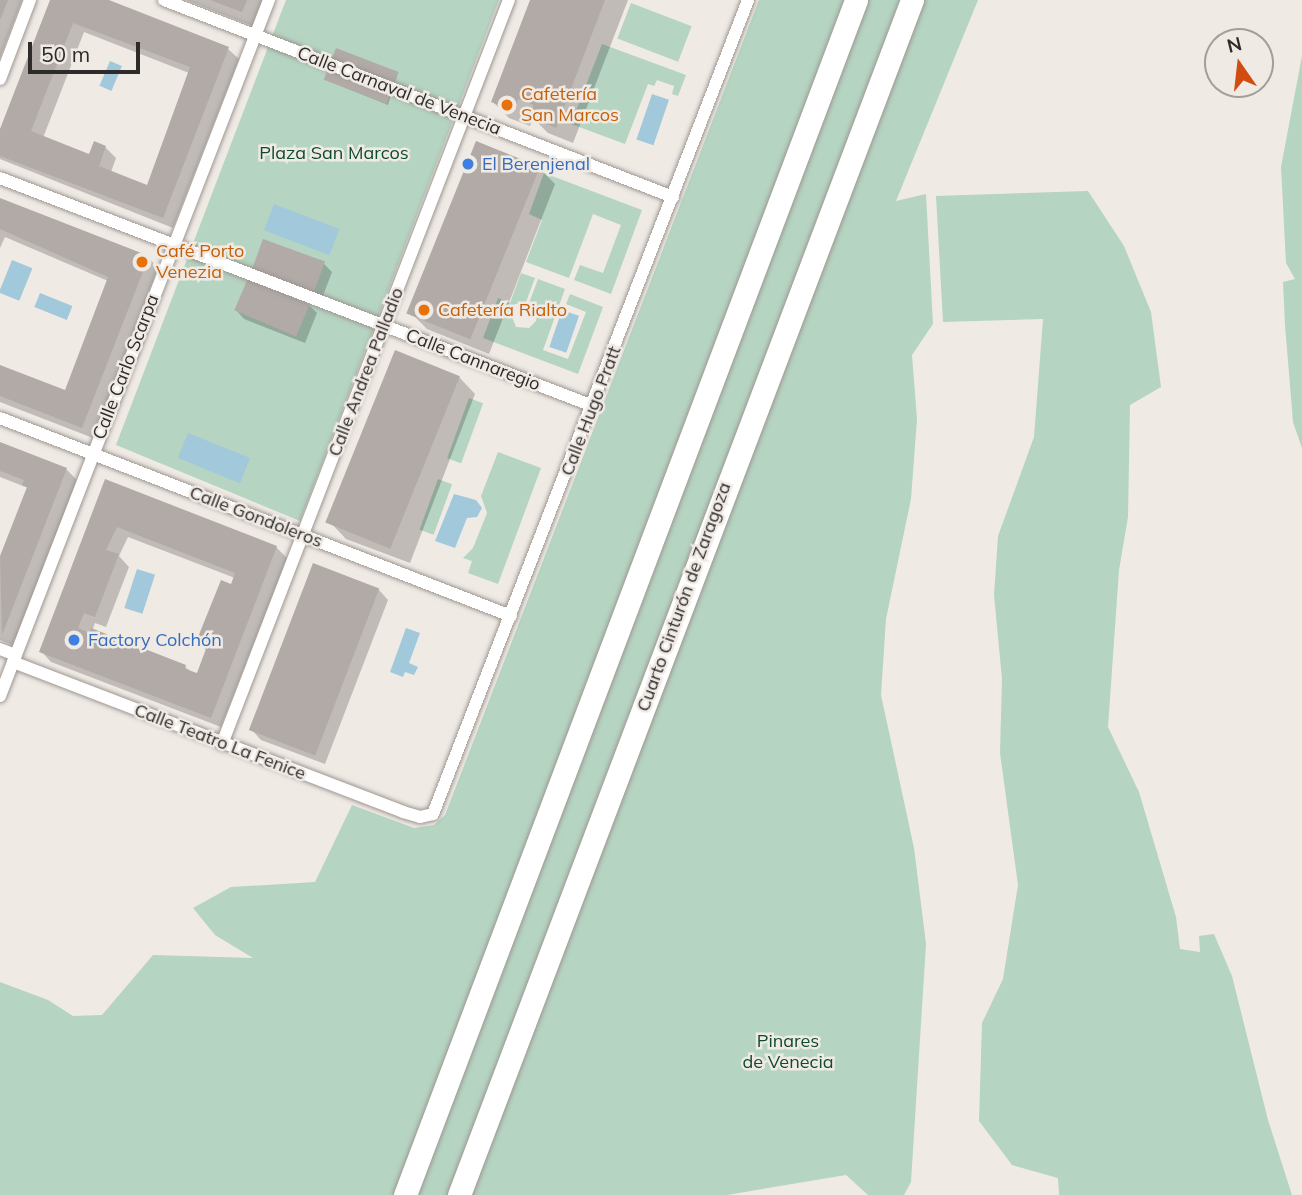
<!DOCTYPE html>
<html>
<head>
<meta charset="utf-8">
<style>
  body { margin:0 }
  #map { position:relative; width:1302px; height:1195px; overflow:hidden; background:#f0eae5; font-family:Mulish,sans-serif }
  div>[style] { position:absolute }
  [style*='--x'] { left:calc(var(--x)*1px); top:calc(var(--y)*1px); width:calc(var(--w)*1px); rotate:calc(var(--a)*1deg) }
  .green>* { inset:0; background:#b5d4c1; transform-origin:0 0 }
  .water>* { inset:0; background:#a2c8db; transform-origin:0 0 }
  .shadow>* { inset:0; background:#0003 }
  .building>* { inset:0; background:#b1aaa7; transform-origin:0 0 }
  .roads { filter:drop-shadow(0 0 2px #9d9793) drop-shadow(0 0 2px #9d9793) }
  .street>* { height:12px; margin:-6px; padding:0 6px; transform-origin:6px; border-radius:6px; background:#fff }
  .highway>* { height:23px; margin:-11.5px; padding:0 11.5px; transform-origin:11.5px; border-radius:11.5px; background:#fff }
  .dots>* { width:19px; height:19px; translate:-50% -50%; box-sizing:border-box; border:4px solid #f0eae5; border-radius:50% }
  span { translate:-50% -50%; white-space:nowrap; text-align:center; line-height:1.15; -webkit-text-stroke:5px #f0eae5; paint-order:stroke }
  .street-label { font-size:18px; color:#2e2c2a }
  .food-label { font-size:18px; color:#c56008 }
  .left { translate:0 -50%; text-align:left }
  .park-label { font-size:18px; color:#0e4b2f }
  .shop-label { font-size:18px; color:#366cbe }
  .north { position:absolute; left:1204px; top:28px; width:70px; height:70px; box-sizing:border-box; background:#f0eae5; border:2px solid #a29e9a; border-radius:50%; rotate:346deg; font-size:19px; font-weight:700; line-height:28px; text-align:center; color:#2e2c2a }
  .north::after { content:''; display:block; margin:auto; width:24px; height:32px; background:#d14c0f; clip-path:polygon(50% 0,100% 100%,50% 72%,0 100%) }
  .scale { position:absolute; left:28px; top:42px; width:112px; height:32px; box-sizing:border-box; border:4px solid #2e2c2a; border-top:0; padding-left:9px; font-size:21px; line-height:24px; white-space:nowrap; color:#2e2c2a; -webkit-text-stroke:5px #f0eae5; paint-order:stroke }
</style>
</head>
<body>
<div id="map">
  <div class="green">
    <div style="clip-path:polygon(286px 0,499px 0,300px 521px,116px 445px)"></div>
    <div style="clip-path:polygon(759px 0,978px 0,896px 201px,926px 194px,933px 324px,912px 355px,917px 419px,911px 499px,886px 619px,881px 695px,914px 848px,926px 944px,911px 1182px,904px 1195px,868px 1195px,846px 1175px,727px 1195px,0 1195px,0 982px,48px 1000px,73px 1016px,102px 1015px,153px 955px,253px 958px,215px 935px,193px 908px,231px 887px,315px 882px,352px 805px,414px 828px,434px 825px,445px 815px)"></div>
    <div style="left:631px;top:3px;width:65px;height:38px;rotate:21deg"></div>
    <div style="clip-path:polygon(602px 44px,686px 75px,678px 96px,672px 94px,674px 86px,657px 80px,654px 86px,648px 84px,625px 144px,571px 124px)"></div>
    <div style="clip-path:polygon(1302px 56px,1302px 448px,1293px 422px,1285px 325px,1283px 282px,1295px 279px,1286px 263px,1281px 167px)"></div>
    <div style="clip-path:polygon(544px 173px,642px 210px,611px 294px,574px 280px,580px 265px,603px 273px,621px 225px,593px 214px,569px 278px,526px 262px,542px 220px,529px 214px)"></div>
    <div style="clip-path:polygon(1088px 191px,1124px 246px,1151px 312px,1161px 387px,1130px 405px,1128px 517px,1119px 570px,1108px 727px,1139px 792px,1176px 917px,1180px 949px,1200px 952px,1199px 936px,1214px 934px,1232px 976px,1268px 1120px,1292px 1195px,1059px 1195px,1058px 1178px,1012px 1165px,979px 1121px,982px 1023px,1003px 979px,1018px 885px,1000px 753px,1002px 679px,994px 595px,998px 536px,1034px 437px,1043px 319px,943px 322px,936px 196px)"></div>
    <div style="clip-path:polygon(521px 273px,535px 278px,526px 302px,515px 304px,510px 312px,516px 327px,529px 328px,536px 321px,537px 312px,529px 303px,538px 279px,565px 289px,543px 350px,568px 359px,586px 312px,566px 304px,570px 294px,603px 307px,578px 374px,483px 338px,498px 298px,510px 303px)"></div>
    <div style="left:469px;top:398px;width:15px;height:64px;rotate:20deg"></div>
    <div style="clip-path:polygon(498px 452px,541px 468px,498px 584px,468px 573px,472px 561px,463px 558px,473px 548px,487px 513px,481px 496px)"></div>
    <div style="left:438px;top:479px;width:15px;height:54px;rotate:20deg"></div>
  </div>
  <div class="water">
    <div style="left:110px;top:61px;width:13px;height:27px;rotate:23deg"></div>
    <div style="left:652px;top:94px;width:18px;height:48px;rotate:19deg"></div>
    <div style="left:274px;top:204px;width:70px;height:28px;rotate:21deg"></div>
    <div style="left:12px;top:260px;width:22px;height:35px;rotate:22deg"></div>
    <div style="left:40px;top:293px;width:35px;height:15px;rotate:22deg"></div>
    <div style="left:562px;top:310px;width:18px;height:39px;rotate:19deg"></div>
    <div style="left:188px;top:433px;width:67px;height:27px;rotate:22deg"></div>
    <div style="clip-path:polygon(454px 494px,476px 500px,482px 508px,477px 517px,467px 518px,455px 548px,435px 541px)"></div>
    <div style="left:137px;top:569px;width:19px;height:41px;rotate:18deg"></div>
    <div style="clip-path:polygon(406px 628px,420px 633px,409px 663px,418px 667px,414px 675px,405px 672px,403px 677px,390px 672px)"></div>
  </div>
  <div class="shadow">
    <div style="clip-path:polygon(0 0,22px 0,0 58px)"></div>
    <div style="clip-path:polygon(evenodd,52px 0,104px 0,228px 49px,239px 59px,173px 228px,0 159px,0 133px,52px 0,84px 32px,189px 73px,148px 187px,111px 172px,116px 158px,105px 147px,90px 156px,43px 138px,84px 32px)"></div>
    <div style="clip-path:polygon(186px 0,269px 0,258px 28px)"></div>
    <div style="clip-path:polygon(532px 0,628px 0,573px 143px,548px 133px,533px 118px,530px 126px,509px 118px,493px 102px)"></div>
    <div style="clip-path:polygon(398px 73px,388px 105px,326px 80px)"></div>
    <div style="clip-path:polygon(539px 168px,555px 184px,489px 354px,427px 329px,411px 313px)"></div>
    <div style="clip-path:polygon(0 200px,148px 257px,158px 268px,93px 438px,0 402px,0 367px,66px 392px,108px 281px,5px 237px,0 248px)"></div>
    <div style="clip-path:polygon(324px 264px,332px 272px,321px 301px,261px 278px)"></div>
    <div style="clip-path:polygon(309px 305px,317px 313px,305px 343px,244px 319px,237px 311px)"></div>
    <div style="clip-path:polygon(459px 377px,475px 394px,410px 563px,346px 539px,330px 522px)"></div>
    <div style="clip-path:polygon(0 443px,66px 469px,77px 480px,13px 645px,0 640px,0 561px,28px 488px,0 477px)"></div>
    <div style="clip-path:polygon(evenodd,106px 481px,276px 547px,287px 558px,221px 727px,51px 662px,41px 651px,106px 481px,128px 537px,235px 578px,198px 642px,207px 651px,198px 676px,185px 667px,92px 631px,95px 623px,106px 627px,129px 567px,119px 556px,128px 537px)"></div>
    <div style="clip-path:polygon(378px 589px,388px 600px,325px 764px,261px 740px,251px 729px)"></div>
  </div>
  <div class="building">
    <div style="clip-path:polygon(0 0,8px 0,0 20px)"></div>
    <div style="clip-path:polygon(evenodd,50px 0,109px 0,229px 47px,163px 218px,0 156px,0 129px,50px 0,73px 23px,190px 67px,147px 185px,99px 166px,106px 146px,94px 141px,89px 154px,31px 131px,73px 23px)"></div>
    <div style="clip-path:polygon(210px 0,247px 0,242px 12px)"></div>
    <div style="clip-path:polygon(530px 0,605px 0,556px 128px,529px 117px,534px 105px,518px 99px,514px 111px,491px 102px)"></div>
    <div style="left:336px;top:48px;width:67px;height:34px;rotate:21deg"></div>
    <div style="left:476px;top:141px;width:69px;height:186px;rotate:22deg"></div>
    <div style="clip-path:polygon(0 198px,149px 256px,82px 428px,0 396px,0 365px,65px 390px,108px 277px,0 229px)"></div>
    <div style="left:263px;top:239px;width:66px;height:33px;rotate:20deg"></div>
    <div style="left:248px;top:278px;width:67px;height:35px;rotate:23deg"></div>
    <div style="left:395px;top:350px;width:70px;height:186px;rotate:22deg"></div>
    <div style="clip-path:polygon(0 442px,67px 468px,2px 635px,0 556px,27px 487px,22px 485px,24px 480px,0 471px)"></div>
    <div style="clip-path:polygon(evenodd,105px 479px,277px 546px,211px 718px,39px 652px,105px 479px,117px 527px,235px 573px,231px 584px,221px 580px,196px 642px,207px 646px,197px 673px,185px 669px,186px 665px,91px 628px,90px 633px,78px 628px,84px 613px,95px 617px,119px 554px,106px 550px,117px 527px)"></div>
    <div style="left:313px;top:563px;width:71px;height:179px;rotate:21deg"></div>
  </div>
  <div class="roads">
    <div class="street">
      <div style="--x:164;--y:0;--w:546;--a:21.16"></div>
      <div style="--x:0;--y:79;--w:85;--a:-69.2"></div>
      <div style="--x:0;--y:178;--w:635;--a:21.03"></div>
      <div style="--x:0;--y:418;--w:548;--a:21.18"></div>
      <div style="--x:0;--y:649;--w:17;--a:21"></div>
      <div style="--x:13;--y:662;--w:418;--a:21"></div>
      <div style="--x:403;--y:812;--w:18;--a:16"></div>
      <div style="--x:420;--y:817;--w:13;--a:-13"></div>
      <div style="--x:433;--y:814;--w:873;--a:-68.84"></div>
      <div style="--x:0;--y:696;--w:746;--a:-68.87"></div>
      <div style="--x:222;--y:744;--w:797;--a:-68.91"></div>
    </div>
    <div class="highway">
      <div style="--x:405;--y:1195;--w:1277;--a:-69.32"></div>
      <div style="--x:459;--y:1195;--w:1278;--a:-69.24"></div>
    </div>
  </div>
  <div class="dots">
    <div style="left:507px;top:105px;background:#e8710a"></div>
    <div style="left:468px;top:164px;background:#3f7fe0"></div>
    <div style="left:142px;top:262px;background:#e8710a"></div>
    <div style="left:424px;top:310px;background:#e8710a"></div>
    <div style="left:74px;top:640px;background:#3f7fe0"></div>
  </div>
  <div class="street-label">
    <span style="left:399px;top:91px;rotate:21deg">Calle Carnaval de Venecia</span>
    <span style="left:473px;top:360px;rotate:21deg">Calle Cannaregio</span>
    <span style="left:126px;top:367px;rotate:-69deg">Calle Carlo Scarpa</span>
    <span style="left:366px;top:372px;rotate:-69deg">Calle Andrea Palladio</span>
    <span style="left:591px;top:411px;rotate:-69deg">Calle Hugo Pratt</span>
    <span style="left:256px;top:517px;rotate:21deg">Calle Gondoleros</span>
    <span style="left:684px;top:597px;rotate:-70deg">Cuarto Cinturón de Zaragoza</span>
    <span style="left:220px;top:742px;rotate:21deg">Calle Teatro La Fenice</span>
  </div>
  <div class="food-label">
    <span class="left" style="left:521px;top:105px">Cafetería<br>San Marcos</span>
    <span class="left" style="left:156px;top:262px">Café Porto<br>Venezia</span>
    <span class="left" style="left:438px;top:310px">Cafetería Rialto</span>
  </div>
  <div class="park-label">
    <span style="left:334px;top:153px">Plaza San Marcos</span>
    <span style="left:788px;top:1052px">Pinares<br>de Venecia</span>
  </div>
  <div class="shop-label">
    <span class="left" style="left:482px;top:164px">El Berenjenal</span>
    <span class="left" style="left:88px;top:640px">Factory Colchón</span>
  </div>
  <div class="north">N</div>
  <div class="scale">50 m</div>
</div>
</body>
</html>
